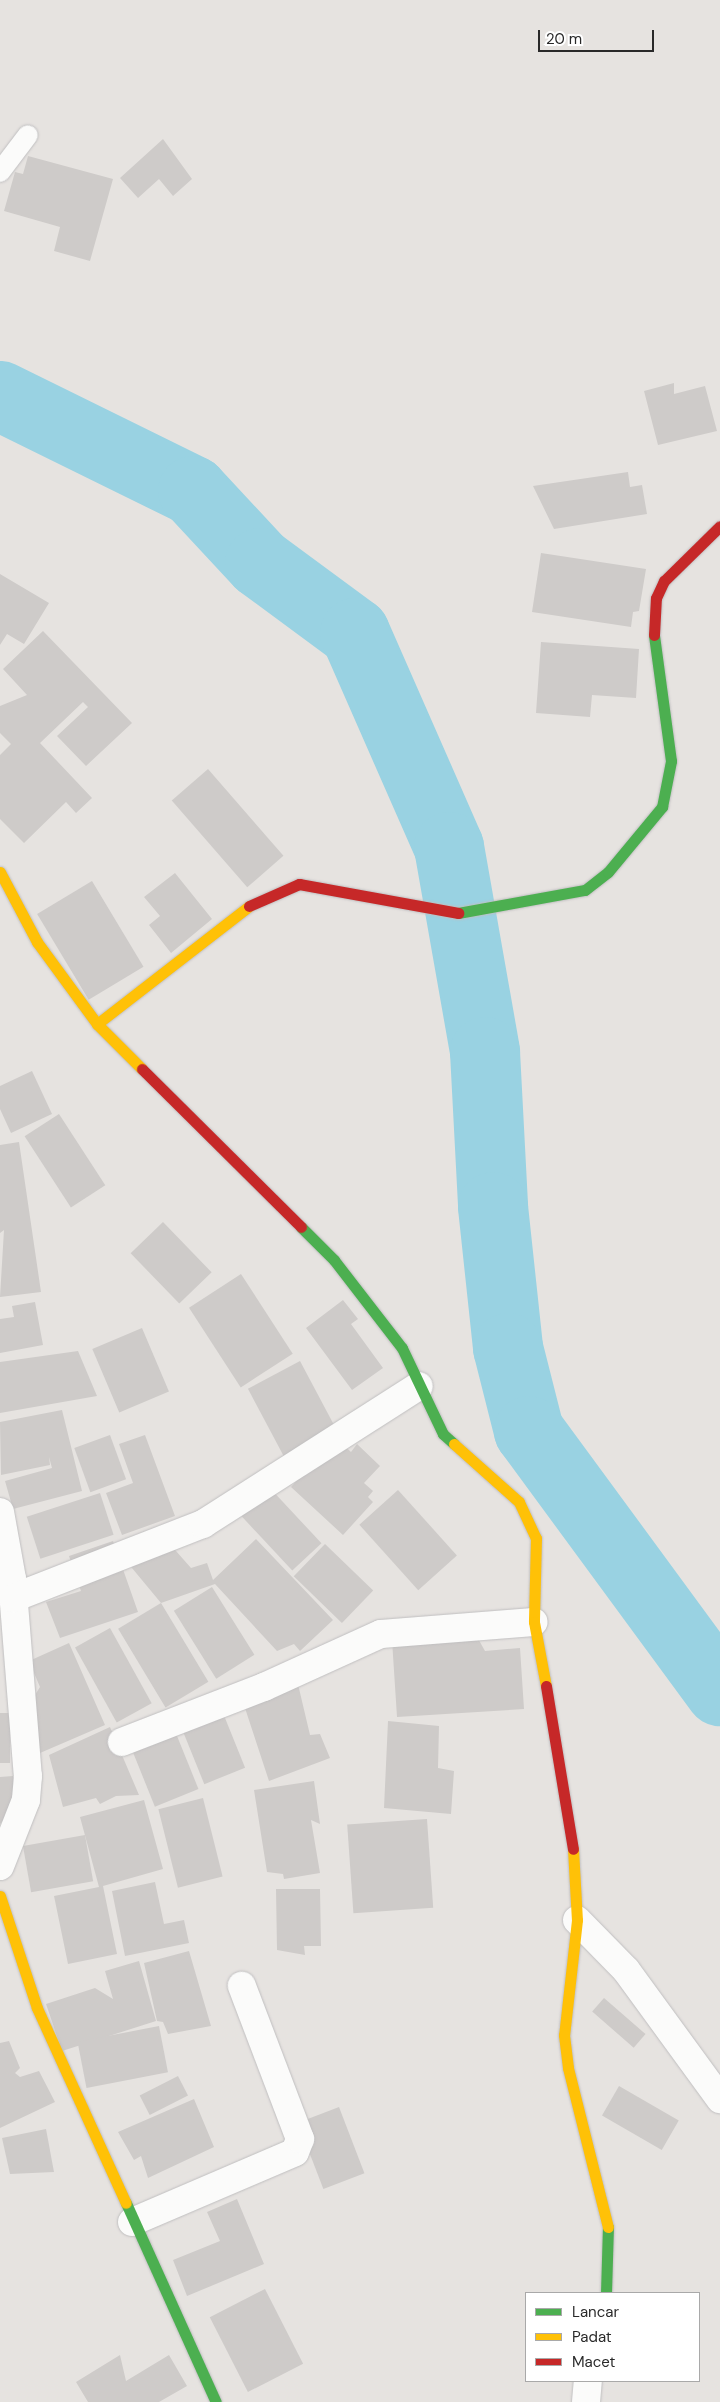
<!DOCTYPE html>
<html>
<head>
<meta charset="utf-8">
<style>
  body { margin:0 }
  #map { position:relative; width:720px; height:2402px; overflow:hidden; background:#e6e3e0; font-family:"DM Sans",sans-serif }
  div>[style] { position:absolute }
  [style*='--x'] { left:calc(var(--x)*1px); top:calc(var(--y)*1px); width:calc(var(--w)*1px); rotate:calc(var(--a)*1deg) }
  .river>* { height:70px; margin:-35px; padding:0 35px; transform-origin:35px; border-radius:35px; background:#99d2e2 }
  .building>* { inset:0; background:#cecbc9; transform-origin:0 0 }
  .roads { filter:drop-shadow(0 0 1px #c0bfc0) drop-shadow(0 0 1px #c0bfc0) }
  .lane>* { height:20px; margin:-10px; padding:0 10px; transform-origin:10px; border-radius:10px; background:#fbfbfa }
  .street>* { height:28px; margin:-14px; padding:0 14px; transform-origin:14px; border-radius:14px; background:#fbfbfa }
  .fast>* { height:11px; margin:-5.5px; padding:0 5.5px; transform-origin:5.5px; border-radius:5.5px; background:#4caf50 }
  .slow>* { height:11px; margin:-5.5px; padding:0 5.5px; transform-origin:5.5px; border-radius:5.5px; background:#ffc107 }
  .jam>* { height:11px; margin:-5.5px; padding:0 5.5px; transform-origin:5.5px; border-radius:5.5px; background:#c62828 }
  span { translate:-50% -50%; white-space:nowrap; text-align:center; line-height:1.15; -webkit-text-stroke:4px #fff; paint-order:stroke }
  .legend { position:absolute; left:525px; top:2292px; width:175px; height:90px; box-sizing:border-box; background:#fff; border:1px solid #a9a9a9; margin:0; padding:6px 9px; list-style:none; font-size:15px; color:#292929 }
  .legend li { display:flex; align-items:center; gap:10px; height:25px }
  .legend b { width:25px; border:1px solid #a9a9a9 }
  .scale { position:absolute; left:538px; top:30px; width:116px; height:22px; box-sizing:border-box; border:2px solid #292929; border-top:0; padding-left:6px; font-size:15px; line-height:18px; white-space:nowrap; color:#292929; -webkit-text-stroke:4px #fff; paint-order:stroke }
</style>
</head>
<body>
<div id="map">
  <div class="river">
    <div style="--x:0;--y:396;--w:215;--a:26.2"></div>
    <div style="--x:193;--y:491;--w:98;--a:47.1"></div>
    <div style="--x:260;--y:563;--w:118;--a:36.4"></div>
    <div style="--x:355;--y:633;--w:234;--a:66.3"></div>
    <div style="--x:449;--y:847;--w:208;--a:80"></div>
    <div style="--x:485;--y:1052;--w:155;--a:87"></div>
    <div style="--x:493;--y:1207;--w:142;--a:83.9"></div>
    <div style="--x:508;--y:1348;--w:86;--a:75.8"></div>
    <div style="--x:529;--y:1431;--w:323;--a:53.7"></div>
  </div>
  <div class="building">
    <div style="clip-path:polygon(163px 139px,192px 179px,173px 196px,159px 179px,138px 198px,120px 178px)"></div>
    <div style="clip-path:polygon(28px 156px,113px 179px,90px 261px,54px 251px,60px 227px,4px 211px,15px 172px,23px 174px)"></div>
    <div style="clip-path:polygon(674px 383px,674px 394px,705px 386px,717px 431px,658px 445px,644px 391px)"></div>
    <div style="clip-path:polygon(628px 472px,630px 487px,642px 485px,647px 514px,554px 529px,533px 486px)"></div>
    <div style="clip-path:polygon(541px 553px,646px 569px,639px 611px,633px 612px,631px 627px,532px 612px)"></div>
    <div style="clip-path:polygon(0 574px,49px 603px,24px 644px,7px 634px,0 645px)"></div>
    <div style="clip-path:polygon(43px 631px,132px 723px,86px 766px,57px 736px,88px 707px,83px 702px,40px 743px,92px 798px,76px 813px,66px 802px,24px 843px,0 819px,0 755px,11px 744px,0 733px,0 706px,27px 695px,3px 669px)"></div>
    <div style="clip-path:polygon(541px 642px,639px 649px,636px 698px,592px 695px,590px 717px,536px 713px)"></div>
    <div style="left:208px;top:769px;width:115px;height:48px;rotate:49deg"></div>
    <div style="clip-path:polygon(175px 873px,212px 919px,171px 953px,149px 925px,160px 916px,144px 897px)"></div>
    <div style="left:92px;top:881px;width:100px;height:64px;rotate:59deg"></div>
    <div style="clip-path:polygon(32px 1071px,52px 1114px,11px 1133px,0 1109px,0 1086px)"></div>
    <div style="left:59px;top:1114px;width:85px;height:41px;rotate:57deg"></div>
    <div style="clip-path:polygon(19px 1142px,41px 1292px,0 1297px,4px 1230px,0 1233px,0 1145px)"></div>
    <div style="left:163px;top:1222px;width:70px;height:45px;rotate:46deg"></div>
    <div style="left:241px;top:1274px;width:95px;height:62px;rotate:57deg"></div>
    <div style="clip-path:polygon(343px 1300px,358px 1319px,351px 1324px,383px 1368px,352px 1390px,306px 1328px)"></div>
    <div style="clip-path:polygon(35px 1302px,43px 1345px,0 1353px,0 1319px,14px 1317px,12px 1306px)"></div>
    <div style="left:142px;top:1328px;width:69px;height:54px;rotate:67deg"></div>
    <div style="clip-path:polygon(78px 1351px,97px 1396px,0 1413px,0 1362px)"></div>
    <div style="left:300px;top:1361px;width:79px;height:59px;rotate:62deg"></div>
    <div style="clip-path:polygon(62px 1410px,82px 1491px,13px 1509px,5px 1481px,52px 1468px,49px 1457px,50px 1465px,1px 1475px,0 1422px)"></div>
    <div style="left:110px;top:1435px;width:47px;height:38px;rotate:70deg"></div>
    <div style="clip-path:polygon(145px 1435px,175px 1516px,122px 1535px,106px 1493px,133px 1483px,119px 1444px)"></div>
    <div style="clip-path:polygon(336px 1438px,351px 1452px,357px 1444px,380px 1466px,364px 1483px,373px 1491px,368px 1497px,373px 1502px,343px 1535px,291px 1487px)"></div>
    <div style="left:269px;top:1487px;width:77px;height:40px;rotate:47deg"></div>
    <div style="left:398px;top:1490px;width:88px;height:52px;rotate:48deg"></div>
    <div style="left:100px;top:1493px;width:44px;height:77px;rotate:72deg"></div>
    <div style="clip-path:polygon(161px 1534px,191px 1568px,207px 1563px,213px 1580px,256px 1539px,333px 1620px,300px 1651px,294px 1644px,277px 1651px,215px 1584px,161px 1603px,127px 1562px)"></div>
    <div style="clip-path:polygon(113px 1541px,138px 1612px,60px 1638px,46px 1602px,81px 1591px,69px 1556px)"></div>
    <div style="left:325px;top:1544px;width:67px;height:45px;rotate:44deg"></div>
    <div style="left:212px;top:1587px;width:80px;height:45px;rotate:58deg"></div>
    <div style="left:161px;top:1603px;width:92px;height:50px;rotate:59deg"></div>
    <div style="left:110px;top:1628px;width:86px;height:40px;rotate:61deg"></div>
    <div style="clip-path:polygon(476px 1635px,485px 1651px,520px 1648px,524px 1709px,397px 1717px,392px 1640px)"></div>
    <div style="clip-path:polygon(69px 1643px,105px 1725px,40px 1753px,23px 1714px,40px 1687px,29px 1661px)"></div>
    <div style="clip-path:polygon(297px 1680px,310px 1735px,320px 1734px,330px 1758px,269px 1781px,243px 1702px)"></div>
    <div style="left:0;top:1713px;width:10px;height:50px"></div>
    <div style="left:223px;top:1713px;width:59px;height:44px;rotate:68deg"></div>
    <div style="clip-path:polygon(388px 1721px,439px 1726px,438px 1768px,454px 1771px,451px 1814px,384px 1808px)"></div>
    <div style="left:173px;top:1726px;width:68px;height:47px;rotate:68deg"></div>
    <div style="clip-path:polygon(110px 1727px,139px 1795px,116px 1796px,100px 1804px,96px 1798px,63px 1807px,49px 1755px)"></div>
    <div style="clip-path:polygon(13px 1776px,16px 1804px,0 1824px,0 1777px)"></div>
    <div style="clip-path:polygon(314px 1781px,320px 1824px,311px 1820px,320px 1873px,284px 1879px,283px 1874px,267px 1872px,254px 1790px)"></div>
    <div style="left:203px;top:1798px;width:81px;height:46px;rotate:76deg"></div>
    <div style="clip-path:polygon(144px 1800px,163px 1869px,103px 1886px,117px 1954px,68px 1964px,54px 1896px,99px 1887px,80px 1817px)"></div>
    <div style="left:427px;top:1819px;width:89px;height:80px;rotate:86deg"></div>
    <div style="left:85px;top:1835px;width:47px;height:63px;rotate:80deg"></div>
    <div style="clip-path:polygon(155px 1882px,164px 1924px,184px 1920px,189px 1943px,125px 1956px,112px 1891px)"></div>
    <div style="clip-path:polygon(276px 1889px,320px 1889px,321px 1946px,304px 1946px,305px 1955px,277px 1950px)"></div>
    <div style="clip-path:polygon(189px 1951px,211px 2026px,168px 2034px,163px 2022px,157px 2021px,144px 1963px)"></div>
    <div style="clip-path:polygon(139px 1961px,156px 2021px,62px 2051px,46px 2004px,95px 1988px,113px 1999px,105px 1971px)"></div>
    <div style="left:604px;top:1998px;width:55px;height:18px;rotate:41deg"></div>
    <div style="left:159px;top:2026px;width:47px;height:83px;rotate:79deg"></div>
    <div style="clip-path:polygon(9px 2041px,20px 2068px,15px 2073px,20px 2077px,39px 2071px,55px 2102px,0 2128px,0 2043px)"></div>
    <div style="left:178px;top:2076px;width:22px;height:43px;rotate:63deg"></div>
    <div style="left:619px;top:2086px;width:69px;height:34px;rotate:30deg"></div>
    <div style="clip-path:polygon(194px 2099px,214px 2147px,148px 2178px,141px 2156px,134px 2160px,118px 2132px)"></div>
    <div style="left:339px;top:2107px;width:71px;height:44px;rotate:69deg"></div>
    <div style="clip-path:polygon(46px 2129px,54px 2172px,10px 2174px,2px 2138px)"></div>
    <div style="clip-path:polygon(237px 2199px,264px 2264px,187px 2296px,173px 2260px,220px 2241px,207px 2212px)"></div>
    <div style="left:265px;top:2289px;width:84px;height:62px;rotate:63deg"></div>
    <div style="clip-path:polygon(120px 2355px,126px 2381px,169px 2355px,187px 2386px,159px 2402px,88px 2402px,76px 2382px)"></div>
  </div>
  <div class="roads">
    <div class="lane">
      <div style="--x:0;--y:172;--w:46;--a:-52.9"></div>
    </div>
    <div class="street">
      <div style="--x:0;--y:1512;--w:68;--a:79.8"></div>
      <div style="--x:12;--y:1579;--w:198;--a:85.4"></div>
      <div style="--x:28;--y:1776;--w:24;--a:95"></div>
      <div style="--x:26;--y:1800;--w:71;--a:111.5"></div>
      <div style="--x:13;--y:1598;--w:204;--a:-21.3"></div>
      <div style="--x:203;--y:1524;--w:256;--a:-32.6"></div>
      <div style="--x:122;--y:1742;--w:152;--a:-21.2"></div>
      <div style="--x:264;--y:1687;--w:128;--a:-24.4"></div>
      <div style="--x:381;--y:1634;--w:153;--a:-4.5"></div>
      <div style="--x:577;--y:1920;--w:70;--a:45.6"></div>
      <div style="--x:626;--y:1970;--w:160;--a:53.9"></div>
      <div style="--x:132;--y:2222;--w:177;--a:-23.2"></div>
      <div style="--x:295;--y:2152;--w:14;--a:-69"></div>
      <div style="--x:300;--y:2139;--w:164;--a:-110.8"></div>
      <div style="--x:586;--y:2402;--w:21;--a:-85"></div>
    </div>
    <div class="fast">
      <div style="--x:458;--y:913;--w:129;--a:-10.3"></div>
      <div style="--x:585;--y:890;--w:29;--a:-38"></div>
      <div style="--x:608;--y:872;--w:85;--a:-50.3"></div>
      <div style="--x:662;--y:807;--w:47;--a:-78.9"></div>
      <div style="--x:671;--y:761;--w:127;--a:-97.7"></div>
      <div style="--x:301;--y:1227;--w:47;--a:45"></div>
      <div style="--x:334;--y:1260;--w:111;--a:52.3"></div>
      <div style="--x:402;--y:1348;--w:95;--a:64.5"></div>
      <div style="--x:443;--y:1434;--w:15;--a:42"></div>
      <div style="--x:126;--y:2203;--w:218;--a:65.7"></div>
      <div style="--x:606;--y:2293;--w:66;--a:-88.3"></div>
    </div>
    <div class="slow">
      <div style="--x:0;--y:872;--w:79;--a:62.1"></div>
      <div style="--x:37;--y:942;--w:102;--a:53.8"></div>
      <div style="--x:97;--y:1024;--w:64;--a:45"></div>
      <div style="--x:97;--y:1024;--w:192;--a:-37.8"></div>
      <div style="--x:454;--y:1444;--w:87;--a:41.7"></div>
      <div style="--x:519;--y:1502;--w:40;--a:65"></div>
      <div style="--x:536;--y:1538;--w:84;--a:91.4"></div>
      <div style="--x:534;--y:1622;--w:65;--a:79.4"></div>
      <div style="--x:573;--y:1849;--w:71;--a:86.8"></div>
      <div style="--x:577;--y:1920;--w:116;--a:96.4"></div>
      <div style="--x:564;--y:2035;--w:33;--a:83"></div>
      <div style="--x:568;--y:2068;--w:164;--a:75.9"></div>
      <div style="--x:0;--y:1896;--w:118;--a:71.7"></div>
      <div style="--x:37;--y:2008;--w:214;--a:65.5"></div>
    </div>
    <div class="jam">
      <div style="--x:654;--y:635;--w:37;--a:-87"></div>
      <div style="--x:656;--y:598;--w:19;--a:-65"></div>
      <div style="--x:664;--y:581;--w:78;--a:-44.5"></div>
      <div style="--x:249;--y:906;--w:55;--a:-23.7"></div>
      <div style="--x:299;--y:884;--w:162;--a:10.3"></div>
      <div style="--x:142;--y:1069;--w:224;--a:44.8"></div>
      <div style="--x:546;--y:1686;--w:165;--a:80.6"></div>
    </div>
  </div>
  <ul class="legend">
  <li><b style="height:6px;background:#4caf50"></b>Lancar</li>
  <li><b style="height:6px;background:#ffc107"></b>Padat</li>
  <li><b style="height:6px;background:#c62828"></b>Macet</li>
  </ul>
  <div class="scale">20 m</div>
</div>
</body>
</html>
